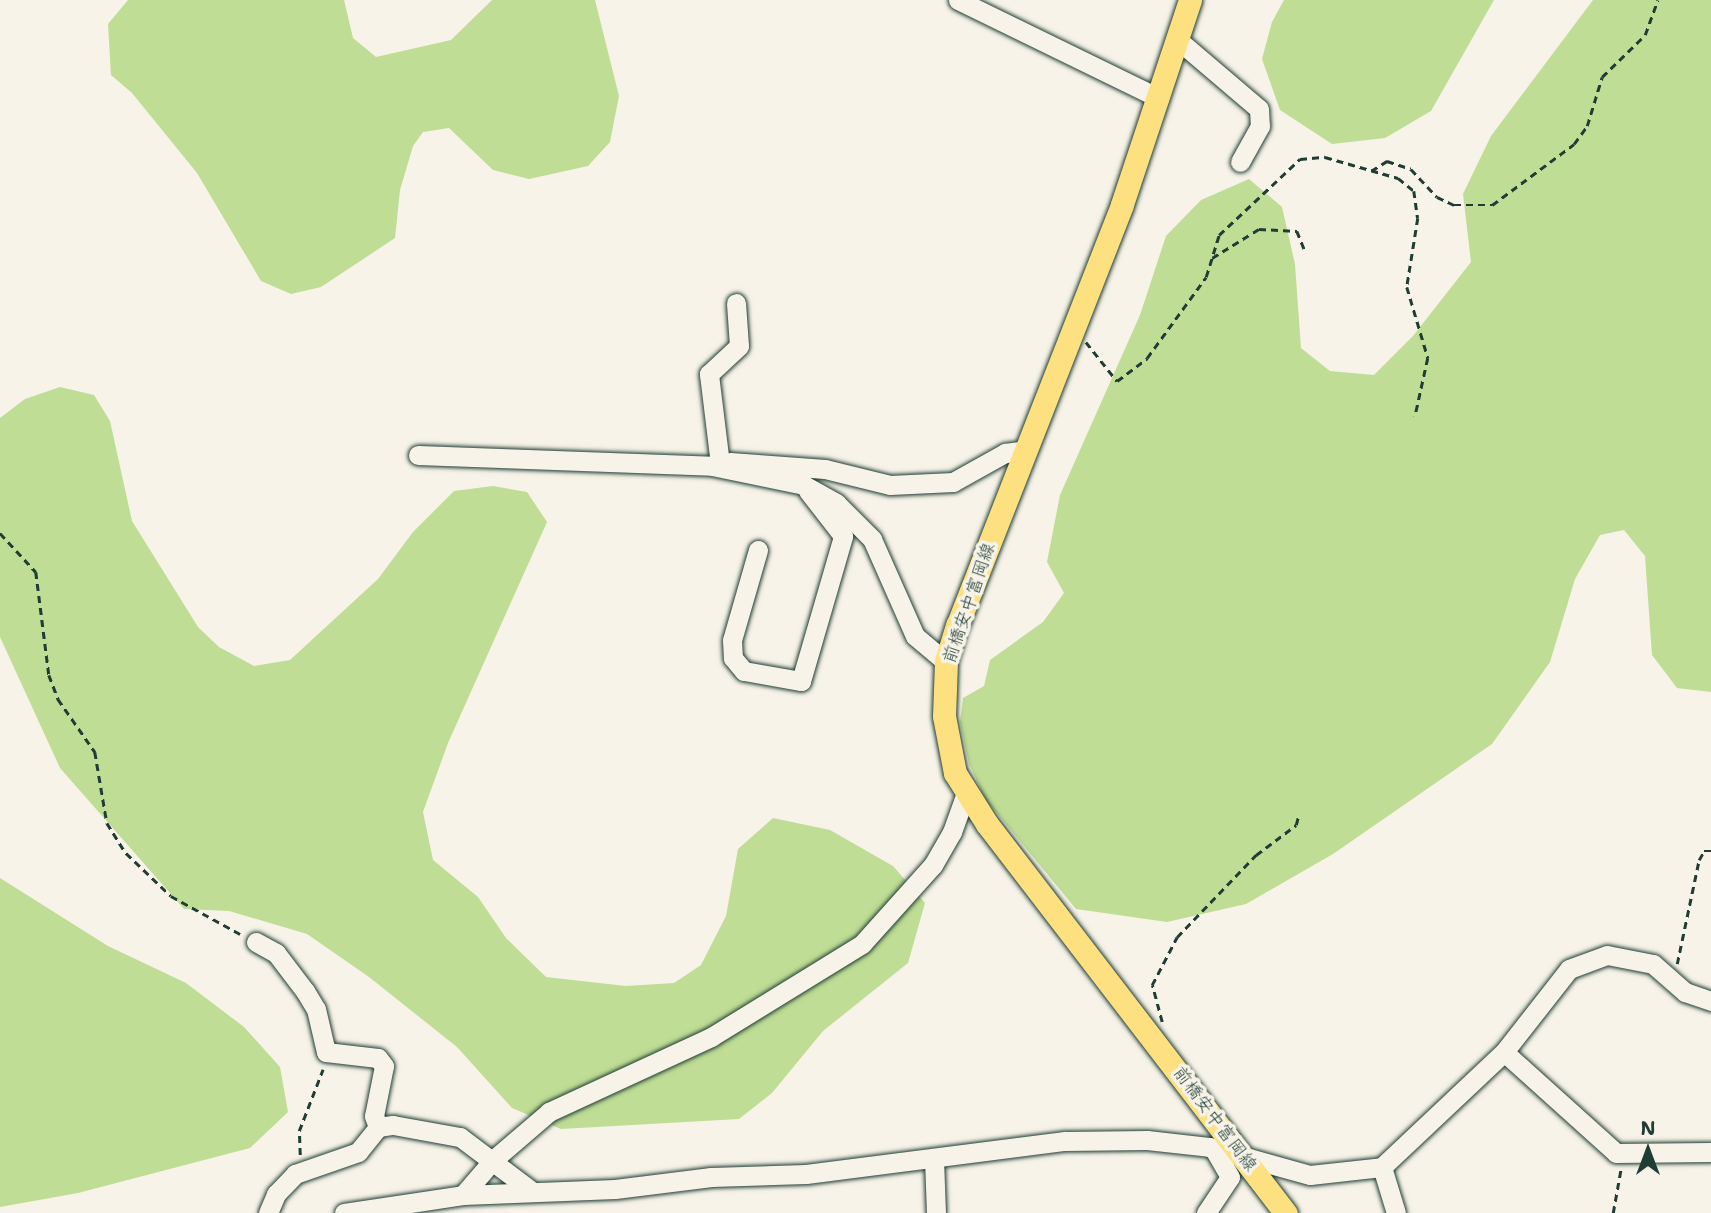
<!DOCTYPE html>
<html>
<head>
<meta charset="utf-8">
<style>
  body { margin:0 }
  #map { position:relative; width:1711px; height:1213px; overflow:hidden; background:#f7f3e8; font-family:"Shantell Sans","Klee One",sans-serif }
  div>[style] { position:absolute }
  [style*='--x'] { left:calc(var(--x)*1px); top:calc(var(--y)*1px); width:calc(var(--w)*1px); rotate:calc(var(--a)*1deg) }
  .green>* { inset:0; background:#bfdd95 }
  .path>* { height:2.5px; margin-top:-1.25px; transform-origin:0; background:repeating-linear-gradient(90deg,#1f3d34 0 7px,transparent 0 12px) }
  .roads { filter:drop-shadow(0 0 2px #1f3d34) drop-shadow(0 0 2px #1f3d34) }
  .minor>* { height:19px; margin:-9.5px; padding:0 9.5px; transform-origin:9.5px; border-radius:9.5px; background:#f7f3e8 }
  .major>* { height:23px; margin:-11.5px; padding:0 11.5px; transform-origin:11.5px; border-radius:11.5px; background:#fde080 }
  span { translate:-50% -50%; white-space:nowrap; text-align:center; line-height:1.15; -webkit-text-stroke:7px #f7f3e8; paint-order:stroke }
  .street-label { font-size:18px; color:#1f3d34 }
  .north { position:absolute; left:1613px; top:1115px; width:70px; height:70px; -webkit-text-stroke:5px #f7f3e8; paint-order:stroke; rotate:0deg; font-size:19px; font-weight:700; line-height:28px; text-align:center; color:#1f3d34 }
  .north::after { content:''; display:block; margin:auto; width:24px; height:32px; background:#1f3d34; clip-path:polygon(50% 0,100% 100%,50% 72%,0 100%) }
</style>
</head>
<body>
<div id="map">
  <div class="green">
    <div style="clip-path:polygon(128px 0,344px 0,353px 38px,376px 57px,451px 40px,492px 0,595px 0,619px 96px,610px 142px,588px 166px,529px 179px,493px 170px,449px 128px,423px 132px,413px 146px,400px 190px,395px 238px,321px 287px,291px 294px,261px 281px,197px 173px,132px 93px,111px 75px,108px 24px)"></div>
    <div style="clip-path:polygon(1284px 0,1494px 0,1431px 111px,1385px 138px,1332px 144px,1280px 110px,1262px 59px,1272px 22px)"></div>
    <div style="clip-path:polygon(1593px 0,1711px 0,1711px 692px,1677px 688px,1652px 655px,1645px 556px,1624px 530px,1600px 535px,1575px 579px,1550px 662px,1492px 744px,1333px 854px,1246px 904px,1167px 922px,1076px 909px,986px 800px,969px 764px,960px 722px,963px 698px,984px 686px,990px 660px,1043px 622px,1064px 593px,1047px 562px,1060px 495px,1140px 315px,1166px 236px,1201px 200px,1249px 179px,1282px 207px,1295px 264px,1301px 348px,1330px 371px,1374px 375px,1413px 336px,1471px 262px,1463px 194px,1491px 136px)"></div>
    <div style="clip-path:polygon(60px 387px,94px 395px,110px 421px,132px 521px,198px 627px,219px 647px,254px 666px,290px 660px,378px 579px,413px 532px,454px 491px,493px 486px,527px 492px,547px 522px,448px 743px,423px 812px,433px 860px,478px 897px,506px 938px,546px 977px,626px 986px,674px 983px,701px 965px,726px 916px,738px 849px,773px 818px,830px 830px,893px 866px,925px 903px,908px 963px,823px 1031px,772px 1093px,739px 1119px,561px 1129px,512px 1108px,457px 1047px,369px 977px,307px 934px,229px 911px,184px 909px,60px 768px,0 637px,0 418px,25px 399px)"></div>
    <div style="clip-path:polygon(0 878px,108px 946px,186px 983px,244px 1027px,280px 1067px,288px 1112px,250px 1148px,78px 1193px,0 1207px)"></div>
  </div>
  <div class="path">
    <div style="--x:1371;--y:171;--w:19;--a:-32"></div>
    <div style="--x:1387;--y:161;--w:25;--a:18"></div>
    <div style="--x:1411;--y:169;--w:38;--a:47"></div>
    <div style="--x:1437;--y:197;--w:19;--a:25"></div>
    <div style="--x:1454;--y:205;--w:38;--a:0"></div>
    <div style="--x:1492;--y:205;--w:102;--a:-36.6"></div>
    <div style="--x:1574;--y:144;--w:22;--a:-54"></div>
    <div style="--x:1587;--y:126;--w:51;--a:-73"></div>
    <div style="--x:1602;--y:77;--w:60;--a:-44.3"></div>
    <div style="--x:1645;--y:35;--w:37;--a:-70"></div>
    <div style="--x:1212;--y:258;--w:55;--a:-31.7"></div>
    <div style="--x:1259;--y:229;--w:38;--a:3"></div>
    <div style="--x:1297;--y:231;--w:22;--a:68"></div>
    <div style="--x:1086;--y:342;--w:50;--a:51.5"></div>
    <div style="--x:1117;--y:381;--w:38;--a:-37"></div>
    <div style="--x:1147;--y:358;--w:100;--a:-53.9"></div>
    <div style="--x:1206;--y:277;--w:44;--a:-72.8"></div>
    <div style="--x:1219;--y:235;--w:111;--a:-43.2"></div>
    <div style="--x:1300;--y:159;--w:25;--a:-5"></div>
    <div style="--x:1325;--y:157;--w:76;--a:16"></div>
    <div style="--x:1398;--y:178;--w:21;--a:39"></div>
    <div style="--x:1414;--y:191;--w:27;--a:82"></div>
    <div style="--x:1418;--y:218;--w:70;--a:99.1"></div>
    <div style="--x:1407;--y:287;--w:74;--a:73.5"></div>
    <div style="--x:1428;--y:358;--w:60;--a:102.4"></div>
    <div style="--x:0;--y:533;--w:53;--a:47.3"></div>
    <div style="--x:36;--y:572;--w:104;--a:82.8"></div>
    <div style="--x:49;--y:675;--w:26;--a:69"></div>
    <div style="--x:58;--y:699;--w:65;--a:55.1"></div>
    <div style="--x:95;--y:752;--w:72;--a:80.4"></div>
    <div style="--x:107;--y:823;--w:36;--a:58"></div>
    <div style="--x:126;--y:853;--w:62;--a:43.7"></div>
    <div style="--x:171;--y:896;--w:79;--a:28.8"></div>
    <div style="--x:1677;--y:964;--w:106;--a:-78.1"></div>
    <div style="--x:1699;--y:860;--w:10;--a:-61"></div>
    <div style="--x:1704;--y:851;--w:7;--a:0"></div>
    <div style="--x:1162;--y:1022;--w:38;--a:-105"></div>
    <div style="--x:1152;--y:985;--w:54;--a:-62.5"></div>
    <div style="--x:1177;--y:937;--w:114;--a:-46.1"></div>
    <div style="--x:1256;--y:855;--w:50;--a:-36.9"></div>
    <div style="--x:1296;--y:825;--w:11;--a:-75"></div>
    <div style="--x:300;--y:1155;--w:24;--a:-92"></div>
    <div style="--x:299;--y:1131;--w:66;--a:-68.8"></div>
    <div style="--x:1613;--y:1213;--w:46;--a:-79.9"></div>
  </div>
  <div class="roads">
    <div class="minor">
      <div style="--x:958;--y:0;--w:224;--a:26"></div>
      <div style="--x:1178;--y:40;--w:106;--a:40.4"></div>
      <div style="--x:1259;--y:109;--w:17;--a:87"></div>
      <div style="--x:1260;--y:126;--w:41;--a:119.1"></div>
      <div style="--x:418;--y:455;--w:294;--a:2.1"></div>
      <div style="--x:712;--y:466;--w:94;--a:11.7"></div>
      <div style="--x:804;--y:485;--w:37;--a:29"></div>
      <div style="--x:836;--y:503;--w:51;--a:45"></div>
      <div style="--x:872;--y:539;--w:106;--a:66.1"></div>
      <div style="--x:915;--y:636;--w:40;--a:40"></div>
      <div style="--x:730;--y:462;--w:95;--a:4.2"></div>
      <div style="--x:825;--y:469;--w:67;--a:13.8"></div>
      <div style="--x:890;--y:485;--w:63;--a:-2.7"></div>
      <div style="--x:953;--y:482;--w:60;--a:-29.1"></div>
      <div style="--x:1005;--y:453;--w:21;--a:-8"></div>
      <div style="--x:720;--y:464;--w:91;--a:-97"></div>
      <div style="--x:709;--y:374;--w:41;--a:-43"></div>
      <div style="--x:739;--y:346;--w:43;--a:-94"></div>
      <div style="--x:758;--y:550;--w:94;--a:106.1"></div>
      <div style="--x:732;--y:640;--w:18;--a:87"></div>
      <div style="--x:733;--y:658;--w:17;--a:50"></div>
      <div style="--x:744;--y:671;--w:58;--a:10"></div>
      <div style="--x:801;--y:681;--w:151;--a:-73.8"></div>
      <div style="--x:843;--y:536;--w:57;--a:-127.9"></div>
      <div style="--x:256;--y:942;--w:23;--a:29"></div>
      <div style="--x:276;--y:953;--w:48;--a:52.7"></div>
      <div style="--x:305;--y:991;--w:21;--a:59"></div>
      <div style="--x:316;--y:1009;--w:44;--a:76.9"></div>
      <div style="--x:326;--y:1052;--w:52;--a:6.6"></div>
      <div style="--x:378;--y:1058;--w:10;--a:53"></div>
      <div style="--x:384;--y:1066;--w:51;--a:101.3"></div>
      <div style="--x:374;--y:1116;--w:12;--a:70"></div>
      <div style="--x:1504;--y:1052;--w:151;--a:42"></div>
      <div style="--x:1616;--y:1153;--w:95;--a:-0.6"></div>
      <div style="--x:934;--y:1159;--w:54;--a:87.9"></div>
      <div style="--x:1382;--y:1167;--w:48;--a:73.1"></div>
      <div style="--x:463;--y:1195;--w:46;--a:-49.4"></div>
      <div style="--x:493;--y:1160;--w:74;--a:-40.6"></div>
      <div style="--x:549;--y:1112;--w:179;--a:-24.8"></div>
      <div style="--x:711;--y:1037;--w:177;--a:-31.6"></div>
      <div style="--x:862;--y:944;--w:106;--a:-48.1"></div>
      <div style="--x:933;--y:865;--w:38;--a:-60"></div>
      <div style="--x:952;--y:832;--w:41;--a:-70.3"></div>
      <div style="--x:268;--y:1213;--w:21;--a:-67"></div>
      <div style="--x:276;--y:1194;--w:28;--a:-46"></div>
      <div style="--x:295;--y:1174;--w:67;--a:-19.2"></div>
      <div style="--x:358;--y:1152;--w:32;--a:-51"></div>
      <div style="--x:378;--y:1127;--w:15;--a:-8"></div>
      <div style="--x:393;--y:1125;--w:68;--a:10.2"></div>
      <div style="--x:460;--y:1137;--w:91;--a:37"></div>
      <div style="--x:344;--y:1213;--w:120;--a:-8.6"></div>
      <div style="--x:463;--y:1195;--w:152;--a:-2.3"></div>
      <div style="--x:615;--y:1189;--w:97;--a:-7.1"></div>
      <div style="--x:711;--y:1177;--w:95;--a:-1.8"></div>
      <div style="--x:806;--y:1174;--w:261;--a:-7.3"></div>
      <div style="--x:1065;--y:1141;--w:82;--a:-0.7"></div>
      <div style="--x:1147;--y:1140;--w:62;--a:6.4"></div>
      <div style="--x:1209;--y:1147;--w:105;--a:15.5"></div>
      <div style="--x:1310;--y:1175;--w:72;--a:-6.3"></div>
      <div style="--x:1382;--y:1167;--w:168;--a:-43.3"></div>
      <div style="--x:1504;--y:1052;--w:105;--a:-51.9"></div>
      <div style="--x:1569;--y:969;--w:40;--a:-20.2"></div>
      <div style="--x:1607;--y:955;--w:47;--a:11.1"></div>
      <div style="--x:1653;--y:964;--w:43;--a:41.2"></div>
      <div style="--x:1685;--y:992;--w:28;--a:19"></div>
      <div style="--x:1206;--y:1213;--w:43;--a:-56.3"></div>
      <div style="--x:1230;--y:1177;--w:32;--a:-120"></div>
    </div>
    <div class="major">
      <div style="--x:1190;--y:0;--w:216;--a:108.4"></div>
      <div style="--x:1122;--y:205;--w:451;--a:111.4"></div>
      <div style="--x:957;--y:625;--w:39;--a:107"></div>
      <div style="--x:946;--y:662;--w:54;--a:92.1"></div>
      <div style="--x:944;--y:716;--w:58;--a:79.1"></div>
      <div style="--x:955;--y:773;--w:60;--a:57.9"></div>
      <div style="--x:987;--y:824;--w:491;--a:52.5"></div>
    </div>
  </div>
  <div class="street-label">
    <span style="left:969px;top:603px;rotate:-71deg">前橋安中富岡線</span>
    <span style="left:1215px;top:1119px;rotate:53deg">前橋安中富岡線</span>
  </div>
  <div class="north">N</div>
</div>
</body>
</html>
